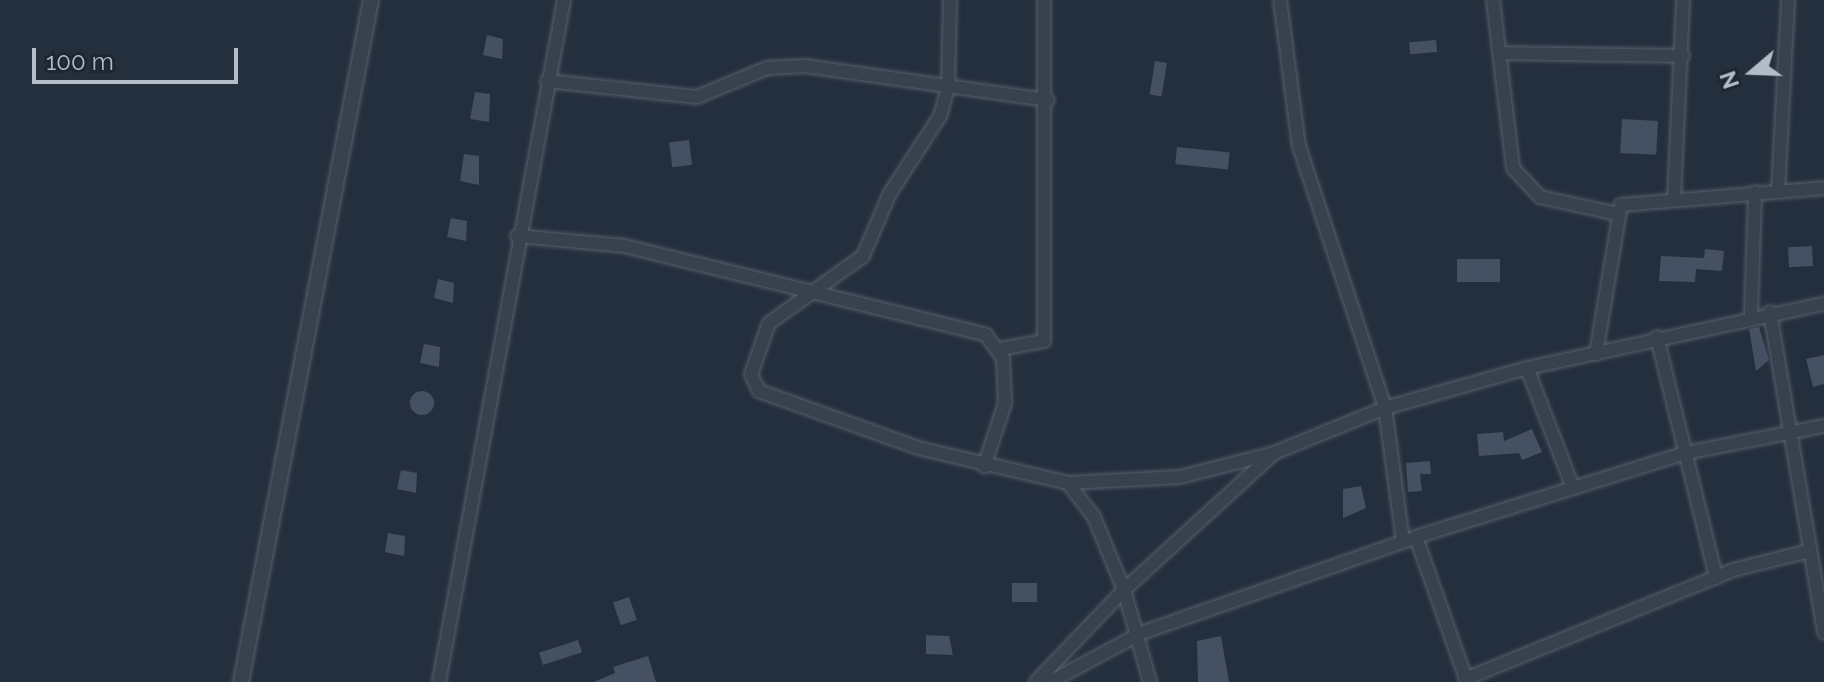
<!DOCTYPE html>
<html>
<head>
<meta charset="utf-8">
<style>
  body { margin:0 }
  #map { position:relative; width:1824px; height:682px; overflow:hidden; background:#242f3e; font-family:Raleway,sans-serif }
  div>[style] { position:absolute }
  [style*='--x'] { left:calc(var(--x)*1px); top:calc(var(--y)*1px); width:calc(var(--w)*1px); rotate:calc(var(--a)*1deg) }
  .building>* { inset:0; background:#455162; transform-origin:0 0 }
  .round { border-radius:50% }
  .roads { filter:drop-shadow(0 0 2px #565f6c) drop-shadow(0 0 2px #565f6c) }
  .minor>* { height:12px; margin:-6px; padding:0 6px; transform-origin:6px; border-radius:6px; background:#38414e }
  .tertiary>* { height:14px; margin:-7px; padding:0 7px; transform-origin:7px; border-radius:7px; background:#38414e }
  span { translate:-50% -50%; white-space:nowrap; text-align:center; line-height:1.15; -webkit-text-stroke:6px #1d2633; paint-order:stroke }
  .north { position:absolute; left:1712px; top:32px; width:80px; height:80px; -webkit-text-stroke:6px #1d2633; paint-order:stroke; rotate:251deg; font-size:22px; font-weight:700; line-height:32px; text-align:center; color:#b4bcc9 }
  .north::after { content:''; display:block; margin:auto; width:28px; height:36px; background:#b4bcc9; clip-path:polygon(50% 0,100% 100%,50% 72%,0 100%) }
  .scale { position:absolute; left:32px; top:48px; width:206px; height:36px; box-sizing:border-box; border:4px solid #b4bcc9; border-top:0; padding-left:10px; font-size:24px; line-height:28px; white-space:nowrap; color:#b4bcc9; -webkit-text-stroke:6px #1d2633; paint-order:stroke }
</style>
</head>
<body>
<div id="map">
  <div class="building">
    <div style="clip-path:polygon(487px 35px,503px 39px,502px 59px,483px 55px)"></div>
    <div style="left:1436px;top:40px;width:12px;height:27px;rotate:85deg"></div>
    <div style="left:1155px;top:61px;width:12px;height:34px;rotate:9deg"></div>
    <div style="clip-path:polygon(475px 92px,490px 94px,489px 122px,470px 119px)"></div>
    <div style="left:1622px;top:119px;width:36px;height:34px;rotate:3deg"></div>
    <div style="left:689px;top:140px;width:25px;height:20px;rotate:83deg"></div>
    <div style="left:1177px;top:147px;width:53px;height:17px;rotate:6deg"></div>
    <div style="clip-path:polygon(464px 154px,479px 156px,479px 185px,460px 181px)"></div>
    <div style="clip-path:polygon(451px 218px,467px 221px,466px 241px,447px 237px)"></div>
    <div style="left:1812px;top:246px;width:20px;height:24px;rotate:87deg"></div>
    <div style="clip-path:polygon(1705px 249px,1724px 251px,1722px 271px,1696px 269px,1695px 282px,1659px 281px,1661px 256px,1704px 258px)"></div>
    <div style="left:1457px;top:259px;width:43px;height:23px"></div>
    <div style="clip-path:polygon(438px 279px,454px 283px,453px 303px,434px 298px)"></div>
    <div style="clip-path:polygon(1759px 327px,1769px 360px,1756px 371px,1749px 329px)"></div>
    <div style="clip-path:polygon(424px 344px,440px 347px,439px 367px,420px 363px)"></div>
    <div style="clip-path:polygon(1824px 355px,1824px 384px,1813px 387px,1806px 359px)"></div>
    <div class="round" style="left:410px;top:391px;width:24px;height:24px"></div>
    <div style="clip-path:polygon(1532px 429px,1542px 452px,1522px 460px,1519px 453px,1479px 456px,1477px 434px,1503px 432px,1504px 441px)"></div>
    <div style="clip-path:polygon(1430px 461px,1431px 474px,1420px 474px,1422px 491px,1408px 492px,1406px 463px)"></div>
    <div style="clip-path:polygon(401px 470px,417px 473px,416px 493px,397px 489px)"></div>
    <div style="clip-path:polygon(1361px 486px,1366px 508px,1343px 518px,1343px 489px)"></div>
    <div style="clip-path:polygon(388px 533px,405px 536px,404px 556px,385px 552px)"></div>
    <div style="left:1037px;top:583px;width:19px;height:25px;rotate:90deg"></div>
    <div style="left:629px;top:597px;width:24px;height:17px;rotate:71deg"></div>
    <div style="clip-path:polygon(926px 635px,949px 636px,953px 655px,926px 654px)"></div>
    <div style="clip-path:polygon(1221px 636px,1229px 682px,1198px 682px,1197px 641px)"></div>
    <div style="left:578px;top:640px;width:13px;height:41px;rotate:72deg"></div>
    <div style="clip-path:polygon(648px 656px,656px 682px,594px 682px,615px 673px,613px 667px)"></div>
  </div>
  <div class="roads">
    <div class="minor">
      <div style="--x:950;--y:0;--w:87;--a:91.3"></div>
      <div style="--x:948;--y:87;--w:30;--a:105"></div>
      <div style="--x:940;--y:116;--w:92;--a:123"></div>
      <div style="--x:890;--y:193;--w:69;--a:113.2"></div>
      <div style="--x:863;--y:256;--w:115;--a:144.5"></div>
      <div style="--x:769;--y:323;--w:54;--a:109.4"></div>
      <div style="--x:751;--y:374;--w:19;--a:65"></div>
      <div style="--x:759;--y:391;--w:169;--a:19.7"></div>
      <div style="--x:918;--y:448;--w:154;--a:13.1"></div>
      <div style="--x:1068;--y:483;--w:112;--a:-3.1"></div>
      <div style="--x:1180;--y:477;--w:97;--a:-14.3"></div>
      <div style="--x:1280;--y:0;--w:147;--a:82.6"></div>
      <div style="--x:1299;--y:146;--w:276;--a:71.8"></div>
      <div style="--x:1385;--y:408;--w:134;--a:82.3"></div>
      <div style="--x:1493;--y:0;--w:169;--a:83.2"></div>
      <div style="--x:1513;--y:168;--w:40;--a:47"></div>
      <div style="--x:1540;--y:197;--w:79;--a:12.4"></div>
      <div style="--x:1501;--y:53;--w:182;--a:0.9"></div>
      <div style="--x:547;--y:81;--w:151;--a:6.1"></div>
      <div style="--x:697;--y:97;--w:76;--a:-22.5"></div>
      <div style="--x:767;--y:68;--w:38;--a:-3"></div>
      <div style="--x:805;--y:66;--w:245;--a:8"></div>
      <div style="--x:1778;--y:192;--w:192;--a:-87"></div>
      <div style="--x:1674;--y:200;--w:200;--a:-87.4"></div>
      <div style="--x:517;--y:236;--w:108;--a:5.3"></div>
      <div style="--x:625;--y:246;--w:372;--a:13.8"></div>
      <div style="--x:986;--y:335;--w:29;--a:54"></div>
      <div style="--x:1003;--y:358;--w:45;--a:87.5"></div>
      <div style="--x:1005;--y:403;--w:67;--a:108.2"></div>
      <div style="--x:1770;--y:312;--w:325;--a:80.4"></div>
      <div style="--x:1751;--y:315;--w:123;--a:-88.1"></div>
      <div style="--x:1657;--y:337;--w:248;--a:76.2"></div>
      <div style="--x:1000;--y:349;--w:45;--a:-10.3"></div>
      <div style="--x:1044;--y:341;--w:341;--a:-90"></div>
      <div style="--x:1596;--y:354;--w:151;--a:-80.5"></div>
      <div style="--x:1621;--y:205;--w:204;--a:-4.8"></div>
      <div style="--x:1527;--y:368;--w:125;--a:69"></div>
      <div style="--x:1068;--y:483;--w:43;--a:52.6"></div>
      <div style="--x:1094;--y:517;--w:79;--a:67.7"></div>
      <div style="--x:1124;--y:590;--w:96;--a:74.2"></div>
      <div style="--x:1416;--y:537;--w:154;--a:70.6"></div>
      <div style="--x:1465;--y:679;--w:289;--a:-22.1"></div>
      <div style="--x:1733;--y:570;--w:78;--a:-14"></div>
      <div style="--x:439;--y:682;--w:693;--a:-79.61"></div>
      <div style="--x:1036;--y:682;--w:127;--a:-46.3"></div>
      <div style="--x:1124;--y:590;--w:203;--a:-42.4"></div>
      <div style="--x:1274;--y:453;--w:120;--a:-22.1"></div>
      <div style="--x:1385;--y:408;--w:148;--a:-15.7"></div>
      <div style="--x:1527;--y:368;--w:304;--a:-12.2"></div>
      <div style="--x:1050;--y:682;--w:103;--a:-28.3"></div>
      <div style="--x:1141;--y:633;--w:291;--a:-19.2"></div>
      <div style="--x:1416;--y:537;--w:283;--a:-17.3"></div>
      <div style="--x:1686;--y:453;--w:141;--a:-11.1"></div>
    </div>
    <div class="tertiary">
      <div style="--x:241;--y:682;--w:694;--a:-79.21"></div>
    </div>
  </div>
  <div class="north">N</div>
  <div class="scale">100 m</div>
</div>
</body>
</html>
